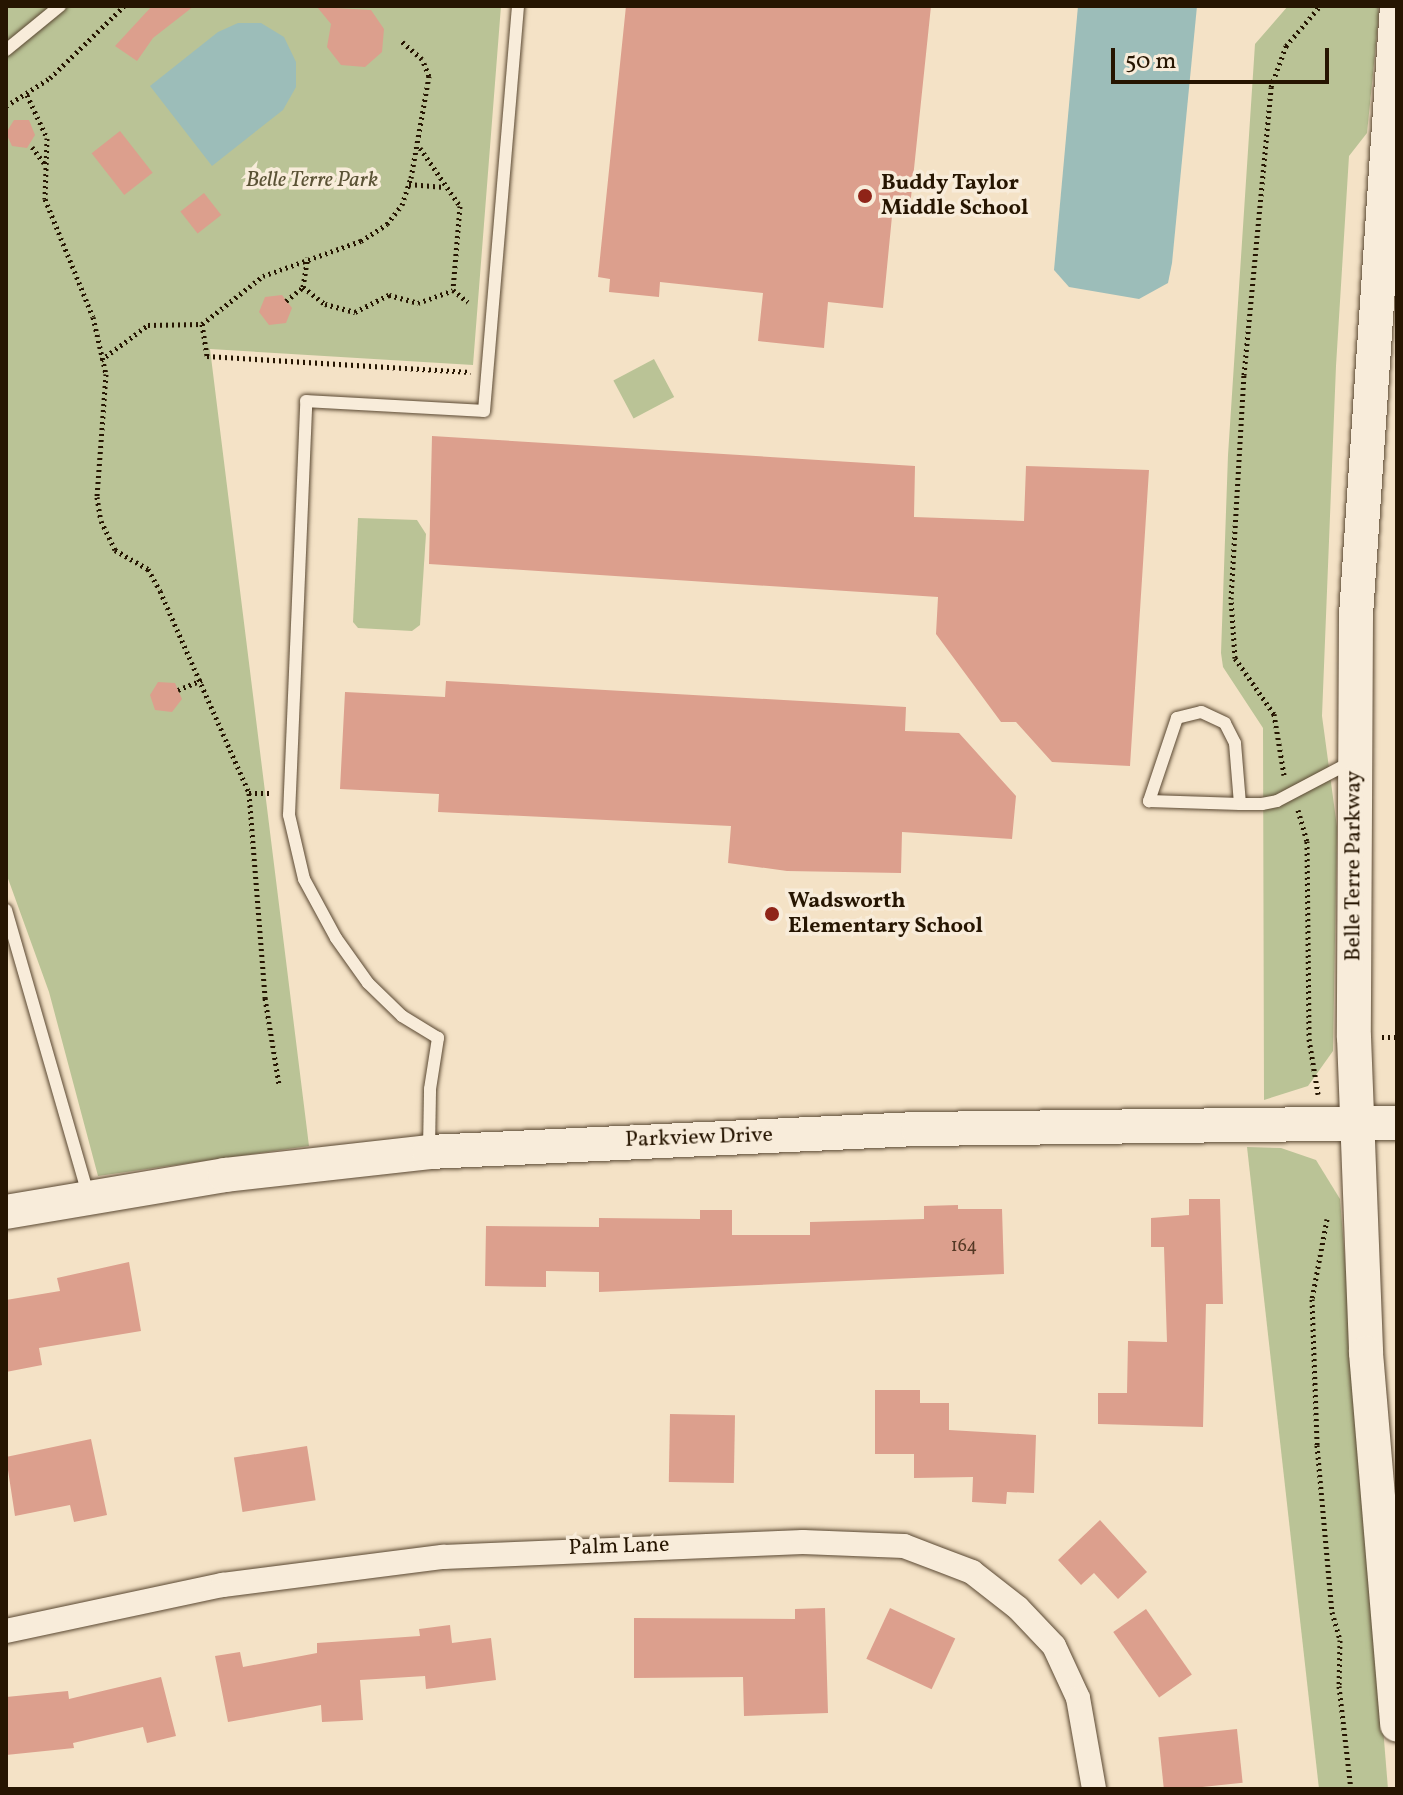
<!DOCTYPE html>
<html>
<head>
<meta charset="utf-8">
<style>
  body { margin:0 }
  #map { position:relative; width:1403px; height:1795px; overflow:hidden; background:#f4e2c6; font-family:Vollkorn,serif }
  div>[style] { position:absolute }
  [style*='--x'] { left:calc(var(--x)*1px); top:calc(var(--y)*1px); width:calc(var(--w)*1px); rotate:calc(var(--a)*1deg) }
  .green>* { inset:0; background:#bac396; transform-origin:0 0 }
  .water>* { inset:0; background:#9cbdb9 }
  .building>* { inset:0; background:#dc9f8d; transform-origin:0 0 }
  .path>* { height:5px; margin-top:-2.5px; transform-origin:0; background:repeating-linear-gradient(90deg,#261501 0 2px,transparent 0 6px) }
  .roads { filter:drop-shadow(0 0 2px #5a4832) drop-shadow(0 0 2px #5a4832) }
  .lane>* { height:12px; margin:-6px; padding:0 6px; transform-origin:6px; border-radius:6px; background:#f8ecda }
  .street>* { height:24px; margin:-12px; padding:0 12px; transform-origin:12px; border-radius:12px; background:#f8ecda }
  .secondary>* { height:34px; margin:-17px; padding:0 17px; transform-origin:17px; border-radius:17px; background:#f8ecda }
  .dots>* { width:22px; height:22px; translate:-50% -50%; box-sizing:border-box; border:4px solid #f8ecda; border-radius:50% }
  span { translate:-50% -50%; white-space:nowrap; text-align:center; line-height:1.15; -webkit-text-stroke:7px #f8ecda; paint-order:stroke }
  .number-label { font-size:18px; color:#543824 }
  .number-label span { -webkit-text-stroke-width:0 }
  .park-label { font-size:22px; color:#5a5235; font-style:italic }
  .poi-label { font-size:22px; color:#261501; font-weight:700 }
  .left { translate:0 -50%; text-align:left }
  .street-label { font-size:22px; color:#261501 }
  .frame { position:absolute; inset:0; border:8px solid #261501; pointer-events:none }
  .scale { position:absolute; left:1111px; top:48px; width:218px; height:36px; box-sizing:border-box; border:4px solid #261501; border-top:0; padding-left:10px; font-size:24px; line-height:28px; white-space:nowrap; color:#261501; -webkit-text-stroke:6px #f8ecda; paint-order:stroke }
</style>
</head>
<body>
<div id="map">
  <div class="green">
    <div style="clip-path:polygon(6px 6px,501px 6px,473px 365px,210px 349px,309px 1146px,98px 1176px,49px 992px,6px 873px)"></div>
    <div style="clip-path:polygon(1288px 6px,1378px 6px,1379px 14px,1367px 133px,1349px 156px,1336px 366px,1322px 716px,1337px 827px,1333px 1051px,1308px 1086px,1264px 1100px,1263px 728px,1223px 667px,1221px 653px,1228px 455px,1255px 44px)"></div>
    <div style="left:654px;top:359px;width:43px;height:46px;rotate:62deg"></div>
    <div style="clip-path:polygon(358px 518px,417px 520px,426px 534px,420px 625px,412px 631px,358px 628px,353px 622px)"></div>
    <div style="clip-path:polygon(1247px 1147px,1281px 1148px,1316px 1160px,1340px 1199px,1388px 1789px,1319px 1789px)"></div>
  </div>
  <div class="water">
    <div style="clip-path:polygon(1078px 6px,1197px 6px,1172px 263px,1168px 283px,1139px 299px,1069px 287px,1054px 270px)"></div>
    <div style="clip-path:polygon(238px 23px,261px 23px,284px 37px,296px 62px,296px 87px,283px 110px,212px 166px,150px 86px,218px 32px)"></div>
  </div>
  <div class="building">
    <div style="clip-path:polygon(152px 6px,194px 6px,153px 38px,137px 61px,115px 46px)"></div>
    <div style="clip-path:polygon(626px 6px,931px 6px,910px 207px,893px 206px,883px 308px,828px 302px,824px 348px,758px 341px,763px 293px,660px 282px,659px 297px,609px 292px,610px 279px,598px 277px)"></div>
    <div style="clip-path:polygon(317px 7px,371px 10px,384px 29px,382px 52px,365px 67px,341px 65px,327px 47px,331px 24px)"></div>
    <div style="clip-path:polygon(14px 120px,29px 120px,35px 135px,27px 148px,12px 146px,6px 133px)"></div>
    <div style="left:120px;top:131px;width:53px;height:36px;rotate:52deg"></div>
    <div style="left:204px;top:193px;width:28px;height:30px;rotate:52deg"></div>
    <div style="clip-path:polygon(282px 295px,292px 308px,286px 323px,269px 325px,259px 312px,265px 297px)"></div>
    <div style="clip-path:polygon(432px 436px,915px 466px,914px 517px,1024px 521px,1026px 466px,1149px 470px,1130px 766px,1052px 762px,1016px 722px,1001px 722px,936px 634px,938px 597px,429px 564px)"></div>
    <div style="clip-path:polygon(446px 681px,906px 707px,905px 731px,959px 733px,1016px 796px,1012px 839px,902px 832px,901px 873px,787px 871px,728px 863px,731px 826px,438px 812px,439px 794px,340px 789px,345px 692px,445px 697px)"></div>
    <div style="clip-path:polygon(158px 682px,175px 683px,182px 699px,172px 712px,155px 710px,150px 695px)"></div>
    <div style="clip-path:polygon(1189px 1199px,1220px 1199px,1223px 1304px,1206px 1304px,1203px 1427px,1098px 1424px,1098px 1393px,1127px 1393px,1128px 1341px,1167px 1342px,1164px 1247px,1151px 1247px,1151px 1218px,1189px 1215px)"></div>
    <div style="clip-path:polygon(958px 1205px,958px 1209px,1002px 1209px,1004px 1274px,599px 1292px,599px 1272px,546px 1271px,546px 1287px,485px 1286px,486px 1226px,599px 1227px,599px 1218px,700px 1219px,700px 1210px,732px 1210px,732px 1235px,810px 1235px,810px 1222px,924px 1219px,924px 1206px)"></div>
    <div style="clip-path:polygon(129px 1262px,141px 1331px,39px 1348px,42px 1365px,6px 1372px,6px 1300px,60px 1291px,57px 1278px)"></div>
    <div style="clip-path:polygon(875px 1390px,920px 1390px,920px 1403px,949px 1403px,949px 1430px,1036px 1435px,1034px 1493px,1007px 1492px,1006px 1504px,972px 1502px,973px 1477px,914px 1478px,914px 1454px,875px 1454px)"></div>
    <div style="left:670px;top:1414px;width:65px;height:68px;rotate:1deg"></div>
    <div style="clip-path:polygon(91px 1439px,107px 1515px,74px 1522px,70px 1505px,15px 1516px,6px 1457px)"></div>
    <div style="left:307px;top:1446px;width:55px;height:74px;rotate:81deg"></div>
    <div style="clip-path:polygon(1100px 1520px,1147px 1572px,1118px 1599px,1094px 1573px,1081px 1585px,1058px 1560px)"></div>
    <div style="clip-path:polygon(825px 1608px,828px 1713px,744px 1716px,743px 1677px,634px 1678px,634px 1618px,795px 1619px,795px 1609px)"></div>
    <div style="left:890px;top:1608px;width:72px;height:56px;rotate:25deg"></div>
    <div style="left:1146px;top:1609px;width:80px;height:40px;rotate:55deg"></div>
    <div style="clip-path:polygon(450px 1625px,452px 1643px,491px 1638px,496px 1680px,426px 1689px,425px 1676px,360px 1680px,363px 1720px,322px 1722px,321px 1705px,228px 1722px,215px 1656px,240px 1652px,243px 1667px,317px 1653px,317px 1643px,420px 1636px,419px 1629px)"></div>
    <div style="clip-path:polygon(161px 1677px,176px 1736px,147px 1743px,143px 1727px,73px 1743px,74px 1748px,6px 1755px,6px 1697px,68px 1691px,69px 1699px)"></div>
    <div style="left:1237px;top:1729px;width:54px;height:79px;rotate:84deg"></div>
  </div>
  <div class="path">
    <div style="--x:27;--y:95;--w:47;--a:65.1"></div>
    <div style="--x:47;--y:138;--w:61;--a:91.9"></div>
    <div style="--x:45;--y:199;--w:127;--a:67.9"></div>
    <div style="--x:93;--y:317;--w:58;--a:77.2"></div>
    <div style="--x:106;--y:374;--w:123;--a:94.2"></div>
    <div style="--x:97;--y:497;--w:24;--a:81"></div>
    <div style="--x:101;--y:521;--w:32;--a:64"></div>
    <div style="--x:115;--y:550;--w:38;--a:30"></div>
    <div style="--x:148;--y:569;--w:25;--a:61"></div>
    <div style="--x:160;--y:591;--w:221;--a:66.2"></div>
    <div style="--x:249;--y:793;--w:206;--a:85.5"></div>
    <div style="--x:265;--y:998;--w:87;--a:80.8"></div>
    <div style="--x:6;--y:106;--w:52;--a:-32.5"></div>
    <div style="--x:50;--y:78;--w:103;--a:-44.2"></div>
    <div style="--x:32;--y:147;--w:20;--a:53"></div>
    <div style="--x:420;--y:148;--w:70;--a:55.4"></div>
    <div style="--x:460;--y:206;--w:84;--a:94.8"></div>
    <div style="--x:409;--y:184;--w:35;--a:5"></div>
    <div style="--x:303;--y:287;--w:30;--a:-81"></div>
    <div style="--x:286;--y:301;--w:22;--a:-39"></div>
    <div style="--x:303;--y:287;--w:28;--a:38"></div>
    <div style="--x:325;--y:304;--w:31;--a:15"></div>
    <div style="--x:355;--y:312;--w:38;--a:-27"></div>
    <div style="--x:389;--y:295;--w:30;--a:15"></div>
    <div style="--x:418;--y:303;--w:37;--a:-20"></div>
    <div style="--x:453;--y:290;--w:19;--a:39"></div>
    <div style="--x:202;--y:324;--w:32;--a:81"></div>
    <div style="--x:207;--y:356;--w:264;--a:3.5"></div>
    <div style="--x:101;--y:360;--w:59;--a:-36.7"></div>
    <div style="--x:148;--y:325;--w:54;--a:-1.1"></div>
    <div style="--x:202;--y:324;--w:78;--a:-38.2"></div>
    <div style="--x:263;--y:276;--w:104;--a:-19.7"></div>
    <div style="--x:361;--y:241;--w:31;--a:-33"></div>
    <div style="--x:387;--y:224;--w:24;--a:-52"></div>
    <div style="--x:402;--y:205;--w:28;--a:-72"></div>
    <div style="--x:411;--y:178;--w:104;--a:-80"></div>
    <div style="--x:429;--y:76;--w:18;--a:-112"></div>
    <div style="--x:422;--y:59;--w:28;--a:-139"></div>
    <div style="--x:178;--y:690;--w:26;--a:-23"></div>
    <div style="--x:1284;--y:775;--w:62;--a:-99.3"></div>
    <div style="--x:1274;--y:714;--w:68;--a:-124.9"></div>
    <div style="--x:1235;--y:658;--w:59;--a:-93.9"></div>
    <div style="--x:1231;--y:599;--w:224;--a:-86.7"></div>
    <div style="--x:1244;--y:375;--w:289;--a:-84.6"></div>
    <div style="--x:1271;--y:87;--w:44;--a:-69.9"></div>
    <div style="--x:1286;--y:46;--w:52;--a:-49.6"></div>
    <div style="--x:249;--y:793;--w:23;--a:0"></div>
    <div style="--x:1298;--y:810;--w:32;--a:74"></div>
    <div style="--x:1307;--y:841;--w:198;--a:89.4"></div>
    <div style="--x:1309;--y:1039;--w:56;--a:80.7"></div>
    <div style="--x:1382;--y:1037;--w:15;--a:0"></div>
    <div style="--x:1327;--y:1219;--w:81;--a:100.6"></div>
    <div style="--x:1312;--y:1299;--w:146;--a:88"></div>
    <div style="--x:1317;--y:1445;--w:168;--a:84.9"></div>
    <div style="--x:1332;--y:1612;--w:29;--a:74"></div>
    <div style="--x:1340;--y:1640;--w:46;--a:91.2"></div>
    <div style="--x:1339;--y:1686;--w:104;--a:83.4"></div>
  </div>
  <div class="roads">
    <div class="lane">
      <div style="--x:6;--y:50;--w:70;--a:-39.2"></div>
      <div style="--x:1240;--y:804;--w:61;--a:-94.7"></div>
      <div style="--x:1235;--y:743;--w:22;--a:-117"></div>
      <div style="--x:1225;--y:723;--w:26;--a:-155"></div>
      <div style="--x:1201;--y:712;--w:25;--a:166"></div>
      <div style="--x:1177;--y:718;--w:88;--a:108.6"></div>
      <div style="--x:1149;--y:801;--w:91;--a:1.9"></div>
      <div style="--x:1240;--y:804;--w:22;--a:0"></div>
      <div style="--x:1262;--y:804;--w:15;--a:-11"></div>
      <div style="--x:1277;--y:801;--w:84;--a:-27.8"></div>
      <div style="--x:6;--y:910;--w:297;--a:73.9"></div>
      <div style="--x:429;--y:1149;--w:60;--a:-89"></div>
      <div style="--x:430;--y:1089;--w:52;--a:-81.1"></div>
      <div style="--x:438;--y:1038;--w:42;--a:-148.6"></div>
      <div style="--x:402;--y:1016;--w:47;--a:-135.9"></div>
      <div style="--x:368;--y:983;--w:55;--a:-125.4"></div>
      <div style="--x:336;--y:938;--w:67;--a:-118.5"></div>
      <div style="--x:304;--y:879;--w:66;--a:-103.2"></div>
      <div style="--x:289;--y:815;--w:414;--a:-87.6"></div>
      <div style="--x:306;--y:401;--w:178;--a:3.2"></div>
      <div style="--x:484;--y:411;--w:406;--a:-85.2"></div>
    </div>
    <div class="street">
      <div style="--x:6;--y:1631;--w:222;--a:-12"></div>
      <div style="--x:223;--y:1585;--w:222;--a:-7.3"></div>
      <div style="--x:443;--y:1557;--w:360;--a:-2.4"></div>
      <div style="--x:803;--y:1542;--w:101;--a:2.3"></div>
      <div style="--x:904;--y:1546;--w:73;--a:20.9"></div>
      <div style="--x:972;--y:1572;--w:58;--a:38"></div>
      <div style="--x:1018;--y:1608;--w:52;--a:46.5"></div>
      <div style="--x:1054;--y:1646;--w:57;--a:65.2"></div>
      <div style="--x:1078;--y:1698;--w:92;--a:80"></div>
    </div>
    <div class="secondary">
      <div style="--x:1397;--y:6;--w:611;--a:93.85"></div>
      <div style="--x:1356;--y:616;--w:421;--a:90.3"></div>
      <div style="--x:1354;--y:1037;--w:316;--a:87.8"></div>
      <div style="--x:1366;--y:1353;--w:373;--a:85.2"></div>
      <div style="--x:6;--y:1212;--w:222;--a:-9.6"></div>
      <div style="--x:225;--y:1175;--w:205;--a:-6.4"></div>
      <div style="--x:429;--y:1152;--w:490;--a:-2.7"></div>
      <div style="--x:918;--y:1129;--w:479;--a:-0.7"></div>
    </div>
  </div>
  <div class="dots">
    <div style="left:865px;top:196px;background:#8f2418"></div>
    <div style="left:772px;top:914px;background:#8f2418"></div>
  </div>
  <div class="number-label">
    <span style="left:964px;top:1247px">164</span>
  </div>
  <div class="park-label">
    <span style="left:312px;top:181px">Belle Terre Park</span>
  </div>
  <div class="poi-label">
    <span class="left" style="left:881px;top:196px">Buddy Taylor<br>Middle School</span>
    <span class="left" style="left:788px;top:914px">Wadsworth<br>Elementary School</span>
  </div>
  <div class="street-label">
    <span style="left:1354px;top:866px;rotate:-90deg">Belle Terre Parkway</span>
    <span style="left:699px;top:1138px;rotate:-2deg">Parkview Drive</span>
    <span style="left:619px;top:1547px;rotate:-2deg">Palm Lane</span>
  </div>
  <div class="frame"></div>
  <div class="scale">50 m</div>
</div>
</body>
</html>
